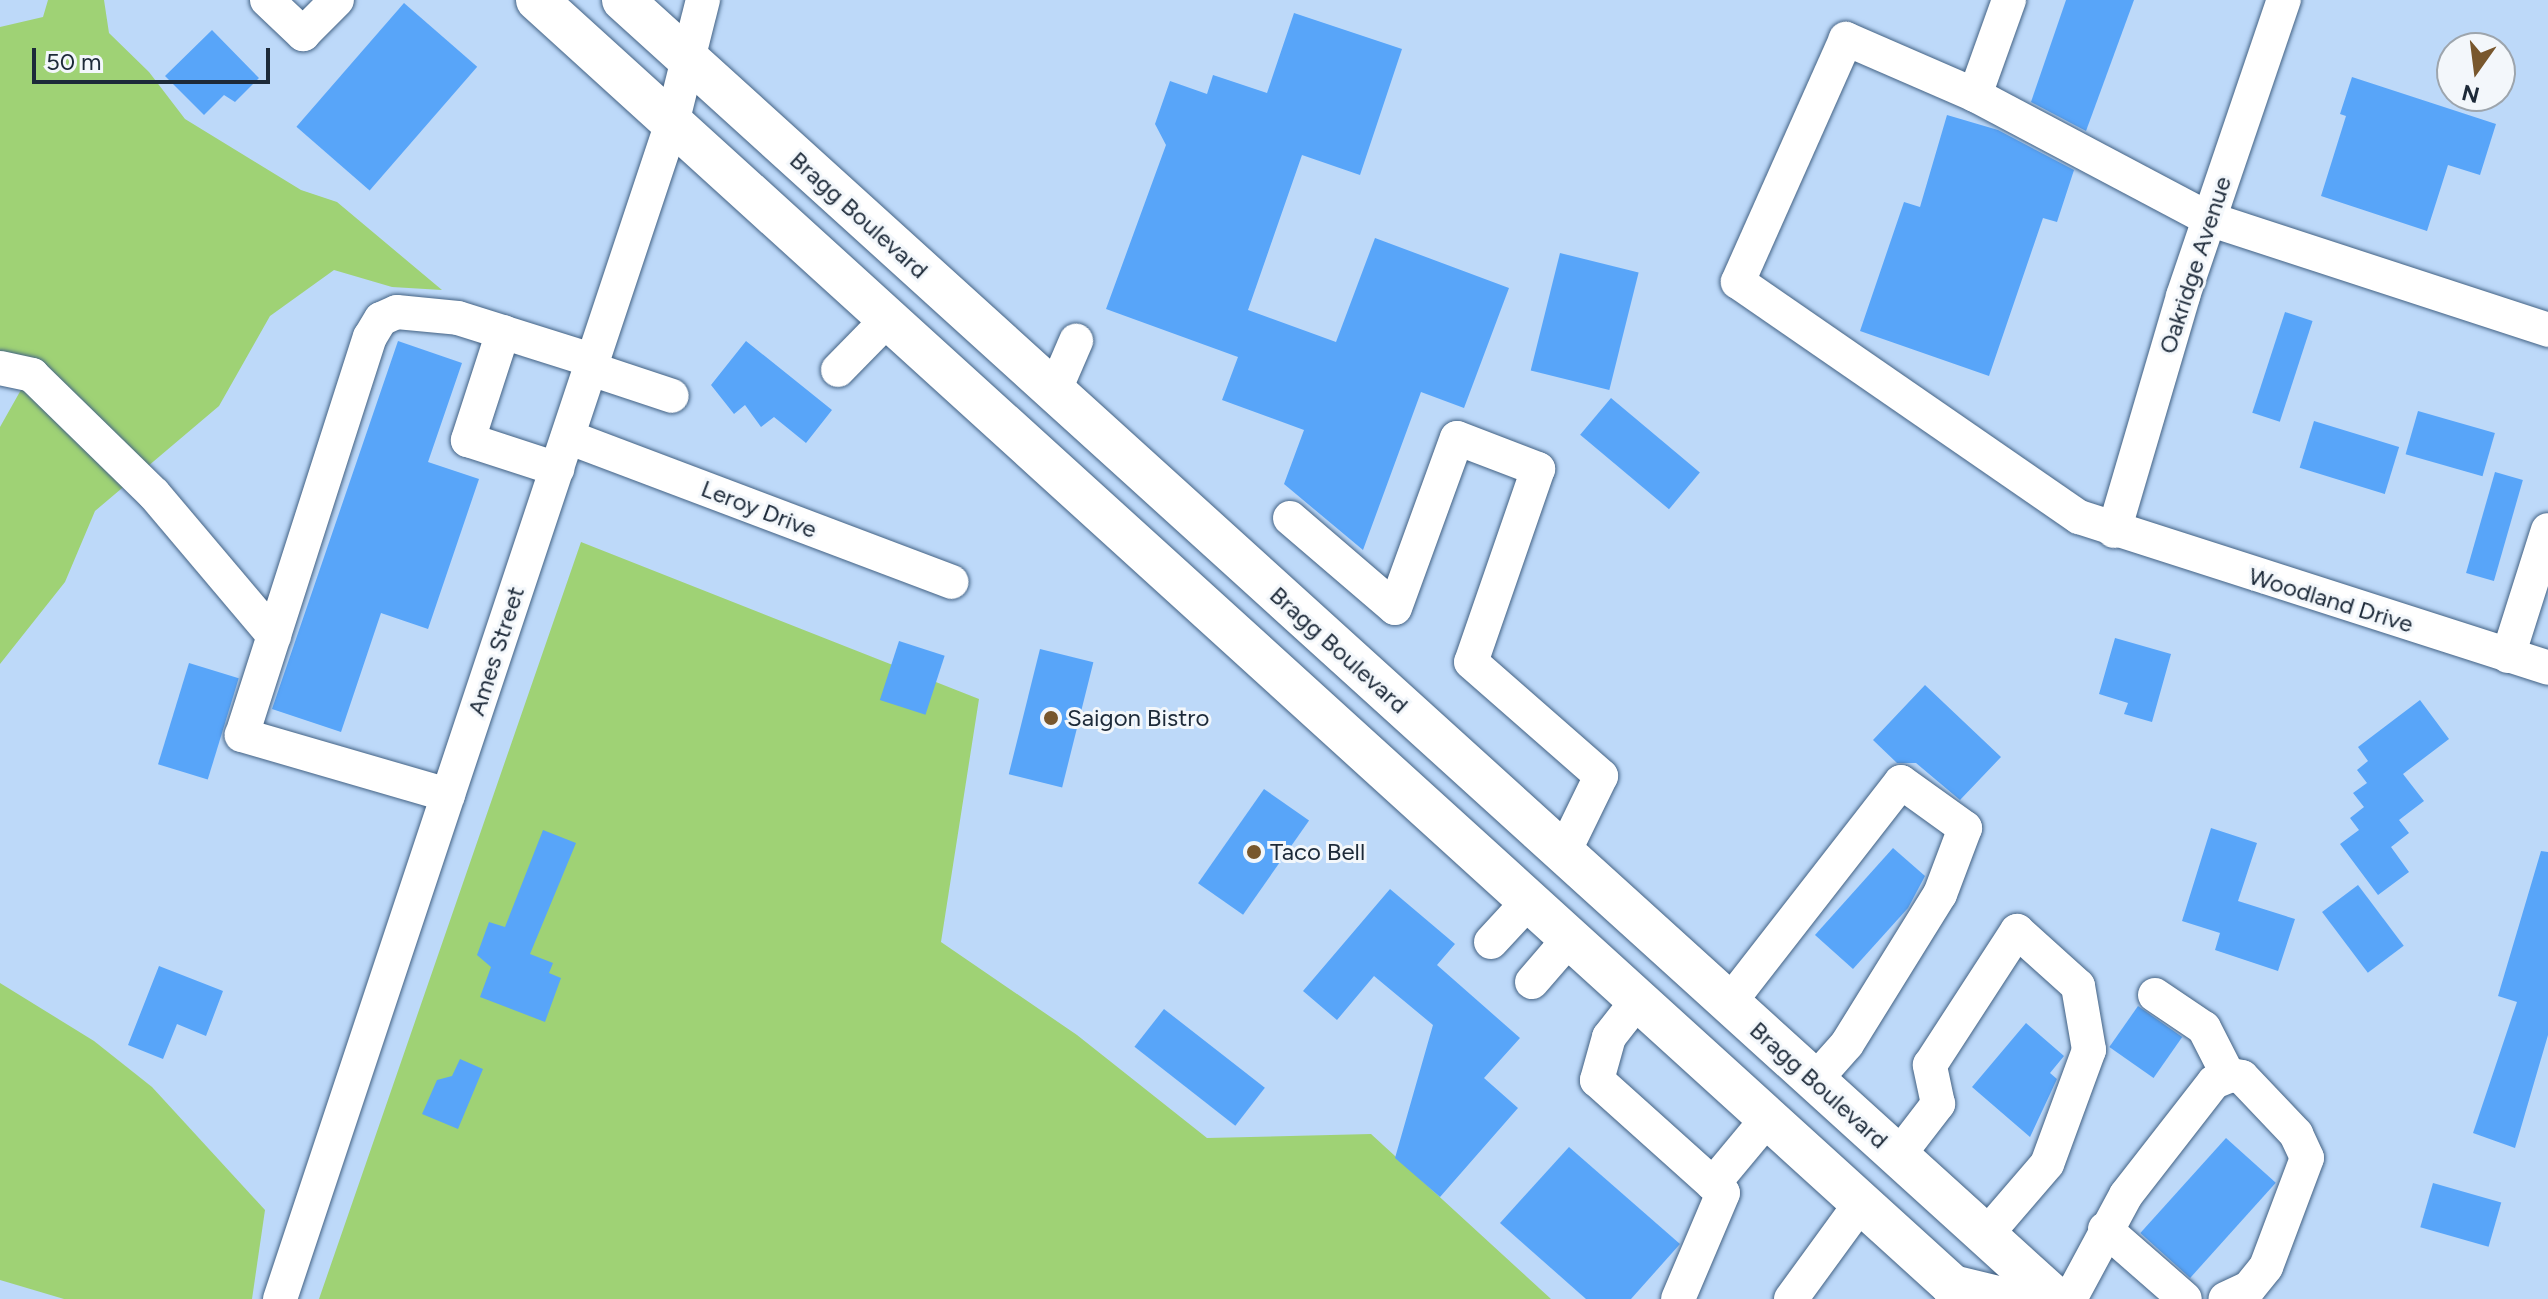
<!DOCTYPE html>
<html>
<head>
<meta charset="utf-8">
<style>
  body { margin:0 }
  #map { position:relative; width:2548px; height:1299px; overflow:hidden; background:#bdd9f9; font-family:Figtree,sans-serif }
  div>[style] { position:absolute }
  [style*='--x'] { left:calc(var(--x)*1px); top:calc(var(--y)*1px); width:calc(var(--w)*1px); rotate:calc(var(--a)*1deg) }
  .green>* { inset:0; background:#9fd275 }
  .building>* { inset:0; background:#58a5f9; transform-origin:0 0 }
  .roads { filter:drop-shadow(0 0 2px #436284) drop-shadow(0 0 2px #436284) }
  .minor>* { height:34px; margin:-17px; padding:0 17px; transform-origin:17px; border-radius:17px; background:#fff }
  .major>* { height:42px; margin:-21px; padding:0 21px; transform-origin:21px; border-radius:21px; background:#fff }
  .dots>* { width:22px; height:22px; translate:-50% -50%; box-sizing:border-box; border:4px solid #f3f7fb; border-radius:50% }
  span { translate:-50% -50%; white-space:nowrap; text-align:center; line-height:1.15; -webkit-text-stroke:6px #f3f7fb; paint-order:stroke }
  .street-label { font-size:24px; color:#1d2a39 }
  .poi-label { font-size:24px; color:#1d2a39 }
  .left { translate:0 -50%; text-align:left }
  .north { position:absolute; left:2436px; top:32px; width:80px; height:80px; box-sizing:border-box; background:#f3f7fb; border:2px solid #9da5ad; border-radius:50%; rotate:194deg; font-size:22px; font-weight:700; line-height:32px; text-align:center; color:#1d2a39 }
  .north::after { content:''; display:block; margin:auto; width:28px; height:36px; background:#78572d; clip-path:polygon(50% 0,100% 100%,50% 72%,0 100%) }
  .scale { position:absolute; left:32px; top:48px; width:238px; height:36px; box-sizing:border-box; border:4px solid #1d2a39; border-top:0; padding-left:10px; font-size:24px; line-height:28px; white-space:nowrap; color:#1d2a39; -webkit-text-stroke:6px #f3f7fb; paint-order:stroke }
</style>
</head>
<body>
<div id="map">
  <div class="green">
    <div style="clip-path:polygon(48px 0,104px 0,109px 33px,149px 72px,185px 119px,301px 190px,337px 202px,442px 290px,392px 287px,334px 270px,270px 316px,219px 406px,95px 511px,65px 582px,0 664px,0 427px,22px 388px,0 351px,0 27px,43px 17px)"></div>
    <div style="clip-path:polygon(581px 542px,979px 699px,941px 942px,1077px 1035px,1207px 1138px,1371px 1134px,1551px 1299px,319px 1299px)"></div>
    <div style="clip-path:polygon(0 983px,94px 1041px,152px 1087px,265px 1210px,252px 1299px,64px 1299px,0 1280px)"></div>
  </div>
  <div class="building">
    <div style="clip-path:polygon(2066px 0,2134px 0,2086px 131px,2031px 102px)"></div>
    <div style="left:404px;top:3px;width:97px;height:164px;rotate:41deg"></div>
    <div style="clip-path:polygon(1294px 13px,1402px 49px,1360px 175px,1302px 155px,1248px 310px,1336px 342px,1375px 238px,1509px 288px,1464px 408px,1421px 392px,1363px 550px,1284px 484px,1304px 430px,1222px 400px,1238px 357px,1106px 309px,1166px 145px,1155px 124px,1170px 81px,1207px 94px,1213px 75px,1267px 93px)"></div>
    <div style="clip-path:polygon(212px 30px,259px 78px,235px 102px,224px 95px,204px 115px,165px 76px)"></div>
    <div style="clip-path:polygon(2352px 77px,2496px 124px,2480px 175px,2448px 165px,2427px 231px,2321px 196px,2346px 116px,2340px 114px)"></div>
    <div style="clip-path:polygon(1947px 115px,1998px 130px,2074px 170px,2057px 222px,2043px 218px,1989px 376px,1860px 331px,1904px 202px,1920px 207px)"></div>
    <div style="left:1560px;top:253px;width:81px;height:121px;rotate:14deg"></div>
    <div style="left:2285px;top:312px;width:29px;height:106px;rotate:18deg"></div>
    <div style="clip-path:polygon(398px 341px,462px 363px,428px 462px,479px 479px,428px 629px,381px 613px,341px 732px,272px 709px)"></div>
    <div style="clip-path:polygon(746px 341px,832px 410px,806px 443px,774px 417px,761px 427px,745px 405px,734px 414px,711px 385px)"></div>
    <div style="left:1611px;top:398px;width:116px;height:48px;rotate:40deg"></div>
    <div style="left:2418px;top:411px;width:80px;height:45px;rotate:16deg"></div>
    <div style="left:2314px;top:421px;width:89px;height:49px;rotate:17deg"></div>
    <div style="left:2495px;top:472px;width:29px;height:105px;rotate:16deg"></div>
    <div style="clip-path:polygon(2115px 638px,2171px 654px,2152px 722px,2124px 714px,2128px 703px,2099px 694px)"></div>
    <div style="left:899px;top:641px;width:48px;height:62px;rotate:18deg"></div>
    <div style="left:1040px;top:649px;width:55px;height:129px;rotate:14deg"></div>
    <div style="left:189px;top:663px;width:52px;height:106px;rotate:17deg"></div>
    <div style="clip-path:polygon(1925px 685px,2001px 757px,1960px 800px,1916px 763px,1897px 763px,1873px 740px)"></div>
    <div style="clip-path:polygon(2420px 700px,2449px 739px,2403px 774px,2424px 801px,2399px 820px,2409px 833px,2391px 847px,2409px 872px,2378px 895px,2340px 844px,2359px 830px,2350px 818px,2364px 807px,2353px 793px,2367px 783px,2357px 770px,2368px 761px,2358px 747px)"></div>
    <div style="left:1264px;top:789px;width:55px;height:115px;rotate:35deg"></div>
    <div style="clip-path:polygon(2211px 828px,2257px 843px,2238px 901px,2295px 919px,2278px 971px,2215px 950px,2220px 933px,2182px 921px)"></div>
    <div style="clip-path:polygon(543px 830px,576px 843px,530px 954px,553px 963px,549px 973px,561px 978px,545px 1022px,480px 997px,491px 967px,477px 955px,489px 922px,505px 927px)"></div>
    <div style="clip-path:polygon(1893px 848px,1925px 876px,1908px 908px,1853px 969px,1815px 935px)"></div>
    <div style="clip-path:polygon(2541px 851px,2548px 852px,2548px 1035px,2515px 1148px,2473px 1133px,2517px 1002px,2498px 996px)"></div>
    <div style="left:2358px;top:885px;width:76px;height:45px;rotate:53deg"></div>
    <div style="clip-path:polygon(1390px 889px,1455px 944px,1437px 965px,1520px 1038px,1484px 1078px,1518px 1108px,1440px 1197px,1395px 1158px,1433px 1025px,1374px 976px,1337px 1020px,1303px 991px)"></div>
    <div style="clip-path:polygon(159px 966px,223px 991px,206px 1036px,177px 1024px,163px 1059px,128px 1045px)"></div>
    <div style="left:2138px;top:1006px;width:54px;height:50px;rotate:35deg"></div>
    <div style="left:1164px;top:1009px;width:128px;height:48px;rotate:38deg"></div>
    <div style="clip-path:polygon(2026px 1023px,2064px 1056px,2050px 1073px,2057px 1079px,2030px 1137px,1972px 1087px)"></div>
    <div style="clip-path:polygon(460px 1059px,483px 1069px,458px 1129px,422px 1114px,437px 1080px,452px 1076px)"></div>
    <div style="left:2226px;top:1138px;width:67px;height:128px;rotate:42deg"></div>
    <div style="clip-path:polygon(1569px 1147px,1680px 1244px,1631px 1299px,1586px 1299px,1500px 1223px)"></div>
    <div style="left:2433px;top:1183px;width:71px;height:46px;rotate:16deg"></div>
  </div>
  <div class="roads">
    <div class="minor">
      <div style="--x:267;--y:0;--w:50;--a:43.4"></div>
      <div style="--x:303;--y:34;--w:48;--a:-45"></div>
      <div style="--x:2009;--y:0;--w:101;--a:109.7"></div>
      <div style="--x:1975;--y:95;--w:265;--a:27.9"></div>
      <div style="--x:2209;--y:219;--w:357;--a:18.1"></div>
      <div style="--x:1975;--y:95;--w:141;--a:-156.5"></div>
      <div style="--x:1846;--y:39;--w:266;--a:114"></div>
      <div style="--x:1738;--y:282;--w:414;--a:34.6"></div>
      <div style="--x:2079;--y:517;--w:493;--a:17.8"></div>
      <div style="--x:503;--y:332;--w:114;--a:108"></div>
      <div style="--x:468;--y:440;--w:94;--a:18"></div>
      <div style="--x:0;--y:368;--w:33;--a:12"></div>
      <div style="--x:32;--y:375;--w:170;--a:44.3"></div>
      <div style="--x:154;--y:494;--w:186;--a:49.8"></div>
      <div style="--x:591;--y:369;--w:85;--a:18.4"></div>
      <div style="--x:838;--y:370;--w:71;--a:-45.6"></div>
      <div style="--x:1054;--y:392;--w:56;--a:-66.7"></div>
      <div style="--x:568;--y:437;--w:410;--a:20.7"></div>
      <div style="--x:1290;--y:518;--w:138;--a:40.6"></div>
      <div style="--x:1395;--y:608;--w:181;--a:-70"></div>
      <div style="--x:1457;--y:438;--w:87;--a:20.9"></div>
      <div style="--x:1538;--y:469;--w:204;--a:109.1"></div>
      <div style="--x:1471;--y:662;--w:173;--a:41.2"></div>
      <div style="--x:1601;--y:776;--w:87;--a:116"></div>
      <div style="--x:2114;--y:531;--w:245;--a:-73.6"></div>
      <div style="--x:2183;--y:296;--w:313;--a:-71.2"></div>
      <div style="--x:2508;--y:656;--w:132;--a:-72.4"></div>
      <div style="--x:448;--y:795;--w:215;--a:-163.8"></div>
      <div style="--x:242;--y:735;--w:418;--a:-72.2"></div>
      <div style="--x:370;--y:337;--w:21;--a:-59"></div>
      <div style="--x:381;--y:319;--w:17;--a:-24"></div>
      <div style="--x:397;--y:312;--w:61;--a:5.6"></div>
      <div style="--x:458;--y:318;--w:143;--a:17.5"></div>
      <div style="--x:1491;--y:942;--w:56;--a:-47.2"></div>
      <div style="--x:1532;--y:982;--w:58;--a:-49.2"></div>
      <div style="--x:2155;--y:995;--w:59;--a:34"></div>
      <div style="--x:2204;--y:1028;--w:53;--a:62.9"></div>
      <div style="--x:1638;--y:1000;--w:47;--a:128.1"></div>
      <div style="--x:1609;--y:1037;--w:45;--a:105.6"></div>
      <div style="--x:1597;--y:1080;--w:169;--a:41.9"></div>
      <div style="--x:1723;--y:1193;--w:115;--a:113"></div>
      <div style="--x:1729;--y:1003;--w:280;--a:-52.1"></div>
      <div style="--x:1901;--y:782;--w:79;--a:35.7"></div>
      <div style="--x:1965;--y:828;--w:71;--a:110.7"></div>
      <div style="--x:1940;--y:894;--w:176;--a:121.8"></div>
      <div style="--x:1847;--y:1044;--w:50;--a:131.7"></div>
      <div style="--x:1898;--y:1156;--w:66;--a:-52.4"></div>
      <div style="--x:1938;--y:1104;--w:40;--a:-102"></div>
      <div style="--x:1930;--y:1065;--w:160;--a:-57"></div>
      <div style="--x:2017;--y:931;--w:82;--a:42"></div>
      <div style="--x:2078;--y:986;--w:65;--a:80.2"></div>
      <div style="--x:2089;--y:1050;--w:121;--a:110.2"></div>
      <div style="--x:2047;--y:1164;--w:95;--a:130.7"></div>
      <div style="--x:1713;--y:1184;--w:86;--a:-50.2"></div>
      <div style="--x:2105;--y:1229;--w:106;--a:41.2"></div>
      <div style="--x:280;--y:1299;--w:1240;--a:-71.57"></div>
      <div style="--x:672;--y:123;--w:127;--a:-75.9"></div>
      <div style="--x:1791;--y:1299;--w:119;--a:-53.9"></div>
      <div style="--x:2070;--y:1299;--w:118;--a:-61.7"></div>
      <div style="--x:2126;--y:1195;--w:143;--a:-52.1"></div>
      <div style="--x:2214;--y:1082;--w:18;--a:-22"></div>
      <div style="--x:2231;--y:1075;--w:11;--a:10"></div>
      <div style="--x:2242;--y:1077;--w:79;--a:46.5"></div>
      <div style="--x:2296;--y:1134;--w:26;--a:65"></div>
      <div style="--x:2307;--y:1158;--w:116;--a:110.6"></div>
      <div style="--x:2266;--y:1267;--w:27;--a:129"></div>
      <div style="--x:2249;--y:1288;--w:26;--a:155"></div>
    </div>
    <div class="major">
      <div style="--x:537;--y:0;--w:1932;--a:42.25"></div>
      <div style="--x:623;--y:0;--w:1934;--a:42.19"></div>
      <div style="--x:1952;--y:1286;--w:56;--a:13.5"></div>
    </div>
  </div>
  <div class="dots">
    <div style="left:1051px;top:718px;background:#78572d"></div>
    <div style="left:1254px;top:852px;background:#78572d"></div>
  </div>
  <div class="street-label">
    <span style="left:859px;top:215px;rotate:42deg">Bragg Boulevard</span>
    <span style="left:2195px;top:265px;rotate:-72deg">Oakridge Avenue</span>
    <span style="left:759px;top:509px;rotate:21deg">Leroy Drive</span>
    <span style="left:2331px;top:600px;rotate:17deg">Woodland Drive</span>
    <span style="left:1339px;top:650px;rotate:42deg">Bragg Boulevard</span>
    <span style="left:496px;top:651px;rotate:-72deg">Ames Street</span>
    <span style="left:1819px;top:1085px;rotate:42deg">Bragg Boulevard</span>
  </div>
  <div class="poi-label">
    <span class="left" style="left:1067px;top:718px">Saigon Bistro</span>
    <span class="left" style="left:1270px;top:852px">Taco Bell</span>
  </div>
  <div class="north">N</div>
  <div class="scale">50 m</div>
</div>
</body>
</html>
